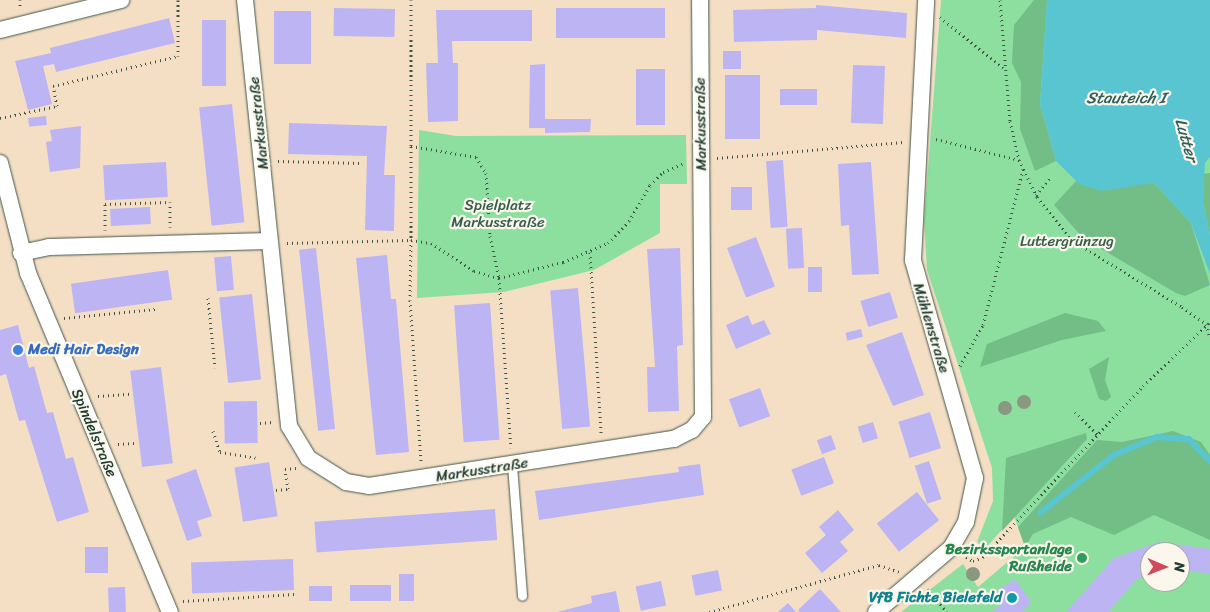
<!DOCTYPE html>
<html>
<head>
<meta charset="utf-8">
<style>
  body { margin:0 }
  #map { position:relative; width:1210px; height:612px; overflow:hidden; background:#f5dfc4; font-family:Sriracha,sans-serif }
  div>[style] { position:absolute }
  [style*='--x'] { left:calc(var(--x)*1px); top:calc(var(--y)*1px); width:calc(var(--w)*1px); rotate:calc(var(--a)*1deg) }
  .green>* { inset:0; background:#8ddfa0 }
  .forest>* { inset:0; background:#72be86 }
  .water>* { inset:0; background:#59c5d1 }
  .stream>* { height:5.5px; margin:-2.75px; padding:0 2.75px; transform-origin:2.75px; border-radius:2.75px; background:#59c5d1 }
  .building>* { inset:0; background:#bdb4f4; transform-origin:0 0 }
  .path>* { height:3px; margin-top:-1.5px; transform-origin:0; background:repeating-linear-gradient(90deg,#3f554a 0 1px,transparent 0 5px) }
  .roads { filter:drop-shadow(0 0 1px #3f554a) drop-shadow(0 0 1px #3f554a) }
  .lane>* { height:9px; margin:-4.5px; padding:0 4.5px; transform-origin:4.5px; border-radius:4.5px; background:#fff }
  .street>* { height:16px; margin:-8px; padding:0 8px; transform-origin:8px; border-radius:8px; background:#fff }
  .trees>* { width:14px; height:14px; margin:-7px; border-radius:50%; background:#8b9881 }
  .dots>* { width:14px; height:14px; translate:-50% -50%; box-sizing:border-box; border:2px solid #fbf7ec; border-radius:50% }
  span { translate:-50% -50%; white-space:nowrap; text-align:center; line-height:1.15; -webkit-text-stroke:4.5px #fbf7ec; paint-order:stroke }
  .street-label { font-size:15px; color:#1f3d34 }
  .park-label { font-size:15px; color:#355d4a }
  .shop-label { font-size:15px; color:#366cbe; font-weight:700 }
  .left { translate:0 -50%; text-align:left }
  .leisure-label { font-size:15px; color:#27864d; font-weight:700 }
  .right { translate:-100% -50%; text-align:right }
  .culture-label { font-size:15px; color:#0d838f; font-weight:700 }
  .water-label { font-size:16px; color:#2e5f5b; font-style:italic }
  .north { position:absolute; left:1140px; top:542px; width:50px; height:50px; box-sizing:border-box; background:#fbf7ec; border:1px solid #a3ada2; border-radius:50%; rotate:91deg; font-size:14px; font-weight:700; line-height:20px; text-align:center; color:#1f3d34 }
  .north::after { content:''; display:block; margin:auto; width:18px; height:22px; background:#d1495b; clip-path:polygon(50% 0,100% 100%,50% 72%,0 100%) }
</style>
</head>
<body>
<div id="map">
  <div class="green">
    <div style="clip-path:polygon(evenodd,941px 0,1210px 0,1210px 612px,901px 612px,963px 564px,978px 587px,1025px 547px,1014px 516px,985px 549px,977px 542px,993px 501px,992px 468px,927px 270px,924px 220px,941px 0,1150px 552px,1180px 552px,1180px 582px,1150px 582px,1150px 552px)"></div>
    <div style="clip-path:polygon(419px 130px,456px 136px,686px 135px,687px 184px,660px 184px,660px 233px,594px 270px,504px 292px,417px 298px)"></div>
  </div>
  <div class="forest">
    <div style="clip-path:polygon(1034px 0,1047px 0,1040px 104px,1056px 161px,1035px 171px,1020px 129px,1021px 82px,1012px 63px,1014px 25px)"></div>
    <div style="clip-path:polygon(1210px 173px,1210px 235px,1203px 202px,1204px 174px)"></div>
    <div style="clip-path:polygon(1076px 181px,1154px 183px,1191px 223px,1210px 285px,1185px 296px,1176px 293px,1083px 238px,1054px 205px)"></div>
    <div style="clip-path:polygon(1065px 313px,1098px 321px,1106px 331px,1062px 340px,980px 367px,987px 344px)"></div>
    <div style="clip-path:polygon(1109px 357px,1105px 380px,1111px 397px,1106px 401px,1099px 399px,1089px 369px)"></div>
    <div style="clip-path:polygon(1173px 431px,1201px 442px,1210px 455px,1210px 540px,1154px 515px,1114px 535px,1071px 517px,1033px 534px,1025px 547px,1018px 527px,1097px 440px,1122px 442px)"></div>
    <div style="clip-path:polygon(1086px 433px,1087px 439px,1002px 531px,1006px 458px)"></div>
  </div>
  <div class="water">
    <div style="clip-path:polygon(1047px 0,1210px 0,1210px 157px,1205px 163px,1203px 202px,1210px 235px,1210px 274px,1191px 223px,1154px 183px,1102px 191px,1079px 184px,1056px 161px,1040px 104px)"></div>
  </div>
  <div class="stream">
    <div style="--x:1040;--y:513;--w:94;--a:-38.1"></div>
    <div style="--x:1114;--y:455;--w:47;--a:-22.7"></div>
    <div style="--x:1157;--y:437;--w:32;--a:4"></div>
    <div style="--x:1189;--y:439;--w:30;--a:46"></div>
  </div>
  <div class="building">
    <div style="clip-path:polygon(816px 5px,907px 13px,906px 38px,817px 30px,817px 40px,734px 42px,733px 10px,816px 8px)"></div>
    <div style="left:334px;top:8px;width:61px;height:28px;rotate:1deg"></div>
    <div style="left:665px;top:8px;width:30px;height:109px;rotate:90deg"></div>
    <div style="clip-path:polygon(436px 10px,532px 10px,532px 41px,452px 41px,453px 63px,458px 63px,458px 121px,428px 122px,426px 63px,438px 63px)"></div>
    <div style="left:274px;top:11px;width:37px;height:53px"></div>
    <div style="clip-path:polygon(169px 18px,175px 43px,56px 72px,54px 64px,43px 66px,52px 104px,28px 110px,15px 61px,51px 53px,50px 48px)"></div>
    <div style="left:226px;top:20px;width:66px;height:24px;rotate:90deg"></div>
    <div style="left:723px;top:51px;width:18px;height:18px"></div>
    <div style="clip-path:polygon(545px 64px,545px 119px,591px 119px,590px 132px,545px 133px,545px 128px,529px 128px,530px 65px)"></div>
    <div style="left:853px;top:65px;width:32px;height:58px;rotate:2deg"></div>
    <div style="left:636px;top:69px;width:29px;height:56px"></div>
    <div style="left:725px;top:75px;width:35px;height:64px"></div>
    <div style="left:817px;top:89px;width:16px;height:37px;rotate:90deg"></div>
    <div style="left:232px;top:104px;width:119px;height:33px;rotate:84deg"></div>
    <div style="left:46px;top:116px;width:9px;height:18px;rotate:84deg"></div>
    <div style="clip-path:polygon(289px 123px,387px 126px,384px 175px,395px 175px,394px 231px,365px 230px,367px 156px,288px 154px)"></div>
    <div style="clip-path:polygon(81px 126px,80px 168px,50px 172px,46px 142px,52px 141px,50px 130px)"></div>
    <div style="left:783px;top:160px;width:67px;height:17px;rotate:86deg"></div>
    <div style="left:166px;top:162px;width:35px;height:63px;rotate:87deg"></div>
    <div style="clip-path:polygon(871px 162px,879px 274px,852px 275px,849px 225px,841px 226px,838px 164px)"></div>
    <div style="left:731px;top:187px;width:21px;height:23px"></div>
    <div style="left:150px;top:207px;width:17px;height:40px;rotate:87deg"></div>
    <div style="left:802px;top:228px;width:40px;height:16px;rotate:87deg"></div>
    <div style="left:756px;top:237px;width:53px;height:31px;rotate:69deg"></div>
    <div style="left:316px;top:248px;width:182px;height:17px;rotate:84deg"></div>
    <div style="clip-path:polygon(680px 248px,683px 345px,677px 346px,679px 411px,648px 412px,647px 367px,655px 367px,647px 249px)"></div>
    <div style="clip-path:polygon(387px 255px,391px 299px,396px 299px,409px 452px,376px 455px,356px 258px)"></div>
    <div style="left:231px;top:256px;width:34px;height:17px;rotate:85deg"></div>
    <div style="left:808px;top:267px;width:14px;height:25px"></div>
    <div style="left:168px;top:270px;width:30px;height:98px;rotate:82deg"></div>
    <div style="left:578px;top:288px;width:139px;height:28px;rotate:85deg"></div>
    <div style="left:890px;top:292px;width:27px;height:31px;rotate:73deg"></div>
    <div style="left:252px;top:294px;width:86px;height:33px;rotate:84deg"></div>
    <div style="left:490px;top:303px;width:137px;height:36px;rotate:86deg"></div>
    <div style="clip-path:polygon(748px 315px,752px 325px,764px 320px,771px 334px,736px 349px,726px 325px)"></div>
    <div style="clip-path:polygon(18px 325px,29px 368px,34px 366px,47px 413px,53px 412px,66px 459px,73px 457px,89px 512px,57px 522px,25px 420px,19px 421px,6px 374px,0 376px,0 330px)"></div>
    <div style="left:861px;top:329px;width:8px;height:16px;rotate:76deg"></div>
    <div style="clip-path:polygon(902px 332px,924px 395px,893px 406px,866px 345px)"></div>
    <div style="left:161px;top:367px;width:97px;height:31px;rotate:83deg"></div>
    <div style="left:760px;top:388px;width:30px;height:33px;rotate:70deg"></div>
    <div style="left:257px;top:401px;width:42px;height:33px;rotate:89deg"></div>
    <div style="left:930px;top:412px;width:38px;height:33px;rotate:73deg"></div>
    <div style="left:873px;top:422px;width:17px;height:16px;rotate:73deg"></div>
    <div style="left:831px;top:435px;width:15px;height:15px;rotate:70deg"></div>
    <div style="left:824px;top:457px;width:28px;height:35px;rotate:69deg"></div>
    <div style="left:929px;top:461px;width:40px;height:15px;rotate:72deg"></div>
    <div style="left:269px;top:462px;width:55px;height:35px;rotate:81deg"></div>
    <div style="clip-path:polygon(700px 464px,704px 495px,539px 520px,535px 491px,679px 472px,678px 467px)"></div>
    <div style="clip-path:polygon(196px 469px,212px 516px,197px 521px,202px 536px,187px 541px,166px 480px)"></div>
    <div style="left:917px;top:492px;width:36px;height:51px;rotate:52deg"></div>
    <div style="left:495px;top:509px;width:31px;height:181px;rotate:86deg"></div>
    <div style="clip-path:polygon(838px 510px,854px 530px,840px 542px,848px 551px,822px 573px,805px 553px,826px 535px,819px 527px)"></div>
    <div style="clip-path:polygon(1159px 542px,1210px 549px,1210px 574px,1180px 569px,1180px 552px,1150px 552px,1150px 575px,1137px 579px,1108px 612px,1066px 612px,1114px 558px)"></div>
    <div style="left:85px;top:547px;width:23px;height:26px"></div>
    <div style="left:293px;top:559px;width:31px;height:102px;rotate:88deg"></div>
    <div style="left:718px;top:570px;width:21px;height:27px;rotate:79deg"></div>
    <div style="left:399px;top:574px;width:15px;height:27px"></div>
    <div style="clip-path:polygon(1015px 579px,1031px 602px,1023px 612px,991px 612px,1001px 605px,993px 594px)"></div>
    <div style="left:661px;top:581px;width:25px;height:26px;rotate:78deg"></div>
    <div style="left:391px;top:585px;width:16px;height:41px;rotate:90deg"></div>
    <div style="left:309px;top:586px;width:23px;height:15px"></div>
    <div style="left:125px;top:587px;width:25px;height:17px;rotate:88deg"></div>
    <div style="clip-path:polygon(820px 589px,841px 612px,800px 612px,798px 610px)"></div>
    <div style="clip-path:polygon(616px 591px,620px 612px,557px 612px,592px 603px,591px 596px)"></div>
    <div style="clip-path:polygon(788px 603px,796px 612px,778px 612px)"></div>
  </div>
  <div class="path">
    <div style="--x:20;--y:0;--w:9;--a:90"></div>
    <div style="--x:411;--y:0;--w:146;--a:90"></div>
    <div style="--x:411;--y:146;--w:66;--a:9.6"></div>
    <div style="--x:476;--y:157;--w:19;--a:58"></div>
    <div style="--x:486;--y:173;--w:63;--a:86.4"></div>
    <div style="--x:490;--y:236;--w:43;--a:77.9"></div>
    <div style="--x:499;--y:278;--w:170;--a:86"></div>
    <div style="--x:1000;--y:0;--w:121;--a:85.3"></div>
    <div style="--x:1010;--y:121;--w:40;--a:77"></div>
    <div style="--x:1019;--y:160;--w:41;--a:64.1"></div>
    <div style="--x:1037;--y:197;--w:57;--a:50.7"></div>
    <div style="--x:1073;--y:241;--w:127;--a:31.2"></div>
    <div style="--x:1182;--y:307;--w:29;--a:35"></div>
    <div style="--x:1206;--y:324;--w:14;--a:73"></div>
    <div style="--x:940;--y:17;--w:81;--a:39"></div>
    <div style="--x:0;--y:118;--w:58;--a:-11.9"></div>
    <div style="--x:57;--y:106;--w:20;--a:-101"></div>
    <div style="--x:53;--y:86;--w:129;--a:-13.5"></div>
    <div style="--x:178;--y:56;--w:56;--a:-90"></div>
    <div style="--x:936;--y:139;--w:86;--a:14.2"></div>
    <div style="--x:411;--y:146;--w:94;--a:90"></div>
    <div style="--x:411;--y:240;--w:20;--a:9"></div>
    <div style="--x:431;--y:243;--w:51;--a:33.1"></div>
    <div style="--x:474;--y:271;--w:26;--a:16"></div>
    <div style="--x:499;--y:278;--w:66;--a:-14"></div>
    <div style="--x:563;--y:262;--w:49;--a:-22.9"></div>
    <div style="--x:608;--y:243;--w:30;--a:-46"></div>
    <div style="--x:629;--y:221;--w:42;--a:-59.7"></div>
    <div style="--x:650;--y:185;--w:18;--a:-45"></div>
    <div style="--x:663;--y:172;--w:23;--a:-23"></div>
    <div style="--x:717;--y:158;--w:187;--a:-4.9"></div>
    <div style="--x:278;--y:161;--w:84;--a:1.4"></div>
    <div style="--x:1036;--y:195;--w:21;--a:-51"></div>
    <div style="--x:105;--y:230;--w:26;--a:-90"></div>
    <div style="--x:105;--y:204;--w:65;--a:-1.8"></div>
    <div style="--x:170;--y:202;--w:25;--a:90"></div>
    <div style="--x:287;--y:243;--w:124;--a:-1.4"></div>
    <div style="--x:411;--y:240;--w:60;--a:91"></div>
    <div style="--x:410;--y:300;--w:162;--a:86.1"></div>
    <div style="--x:590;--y:252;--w:182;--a:86.5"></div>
    <div style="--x:208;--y:298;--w:70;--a:84.3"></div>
    <div style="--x:64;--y:318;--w:92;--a:-5.6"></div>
    <div style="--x:960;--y:366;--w:47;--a:-60.7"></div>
    <div style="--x:983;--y:325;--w:161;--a:-75.6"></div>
    <div style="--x:98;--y:396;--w:32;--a:-4"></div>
    <div style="--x:1075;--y:412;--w:33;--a:45"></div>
    <div style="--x:260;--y:423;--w:13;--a:-4"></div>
    <div style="--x:213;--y:431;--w:22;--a:72"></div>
    <div style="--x:220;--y:452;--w:36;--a:9"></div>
    <div style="--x:118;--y:444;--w:17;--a:-3"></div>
    <div style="--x:276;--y:490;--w:12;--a:-5"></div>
    <div style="--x:288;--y:489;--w:20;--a:-99"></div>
    <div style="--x:285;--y:469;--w:11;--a:-5"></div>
    <div style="--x:966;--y:557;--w:8;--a:30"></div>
    <div style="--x:973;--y:561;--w:11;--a:-22"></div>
    <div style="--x:983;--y:557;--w:234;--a:-46.9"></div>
    <div style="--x:1143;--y:386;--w:93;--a:-43.7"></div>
    <div style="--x:927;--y:589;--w:30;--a:49"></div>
    <div style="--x:183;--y:601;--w:112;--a:-3.6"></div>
    <div style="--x:709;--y:612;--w:176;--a:-15.5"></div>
    <div style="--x:879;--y:565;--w:21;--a:19"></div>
  </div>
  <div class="roads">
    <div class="lane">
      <div style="--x:512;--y:465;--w:131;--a:85.6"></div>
    </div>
    <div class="street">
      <div style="--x:245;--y:0;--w:428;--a:84.1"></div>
      <div style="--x:289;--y:426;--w:37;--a:59"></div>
      <div style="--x:308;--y:458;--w:45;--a:32.3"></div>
      <div style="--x:346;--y:482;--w:23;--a:10"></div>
      <div style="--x:369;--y:486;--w:309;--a:-8.8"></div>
      <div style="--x:674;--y:439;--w:20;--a:-27"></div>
      <div style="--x:692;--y:430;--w:17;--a:-50"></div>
      <div style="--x:703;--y:417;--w:417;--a:-90.4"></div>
      <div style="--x:0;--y:30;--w:125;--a:-13.9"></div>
      <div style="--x:0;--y:163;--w:114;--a:75.7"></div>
      <div style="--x:28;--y:273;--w:368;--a:67.3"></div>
      <div style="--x:21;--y:253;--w:29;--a:-12"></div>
      <div style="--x:49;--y:247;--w:220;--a:-1.6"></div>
      <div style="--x:876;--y:612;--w:99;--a:-40.5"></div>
      <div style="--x:951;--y:548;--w:30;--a:-60"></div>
      <div style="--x:966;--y:522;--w:45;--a:-78.4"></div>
      <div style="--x:975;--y:478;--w:227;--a:-105.9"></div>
      <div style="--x:913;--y:260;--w:260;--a:-87.1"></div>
    </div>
  </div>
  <div class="trees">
    <div style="left:1024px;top:402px"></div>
    <div style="left:1005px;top:408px"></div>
    <div style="left:973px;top:574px"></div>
  </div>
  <div class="dots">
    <div style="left:18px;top:350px;background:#3f7fe0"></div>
    <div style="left:1082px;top:558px;background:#2e9e5b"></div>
    <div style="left:1012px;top:598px;background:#0f9aa8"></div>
  </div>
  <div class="street-label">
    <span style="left:259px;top:123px;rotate:-96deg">Markusstraße</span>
    <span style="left:701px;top:124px;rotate:-91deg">Markusstraße</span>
    <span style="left:931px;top:328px;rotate:73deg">Mühlenstraße</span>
    <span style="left:94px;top:433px;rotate:67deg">Spindelstraße</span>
    <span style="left:482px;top:470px;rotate:-9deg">Markusstraße</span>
  </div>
  <div class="park-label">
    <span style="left:498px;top:214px">Spielplatz<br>Markusstraße</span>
    <span style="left:1067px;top:242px">Luttergrünzug</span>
  </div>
  <div class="shop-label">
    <span class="left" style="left:28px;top:350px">Medi Hair Design</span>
  </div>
  <div class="leisure-label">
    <span class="right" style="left:1072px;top:558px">Bezirkssportanlage<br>Rußheide</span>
  </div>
  <div class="culture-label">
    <span class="right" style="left:1002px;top:598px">VfB Fichte Bielefeld</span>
  </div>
  <div class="water-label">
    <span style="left:1126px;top:98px">Stauteich I</span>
    <span style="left:1186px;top:140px;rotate:74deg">Lutter</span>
  </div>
  <div class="north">N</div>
</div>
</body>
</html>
